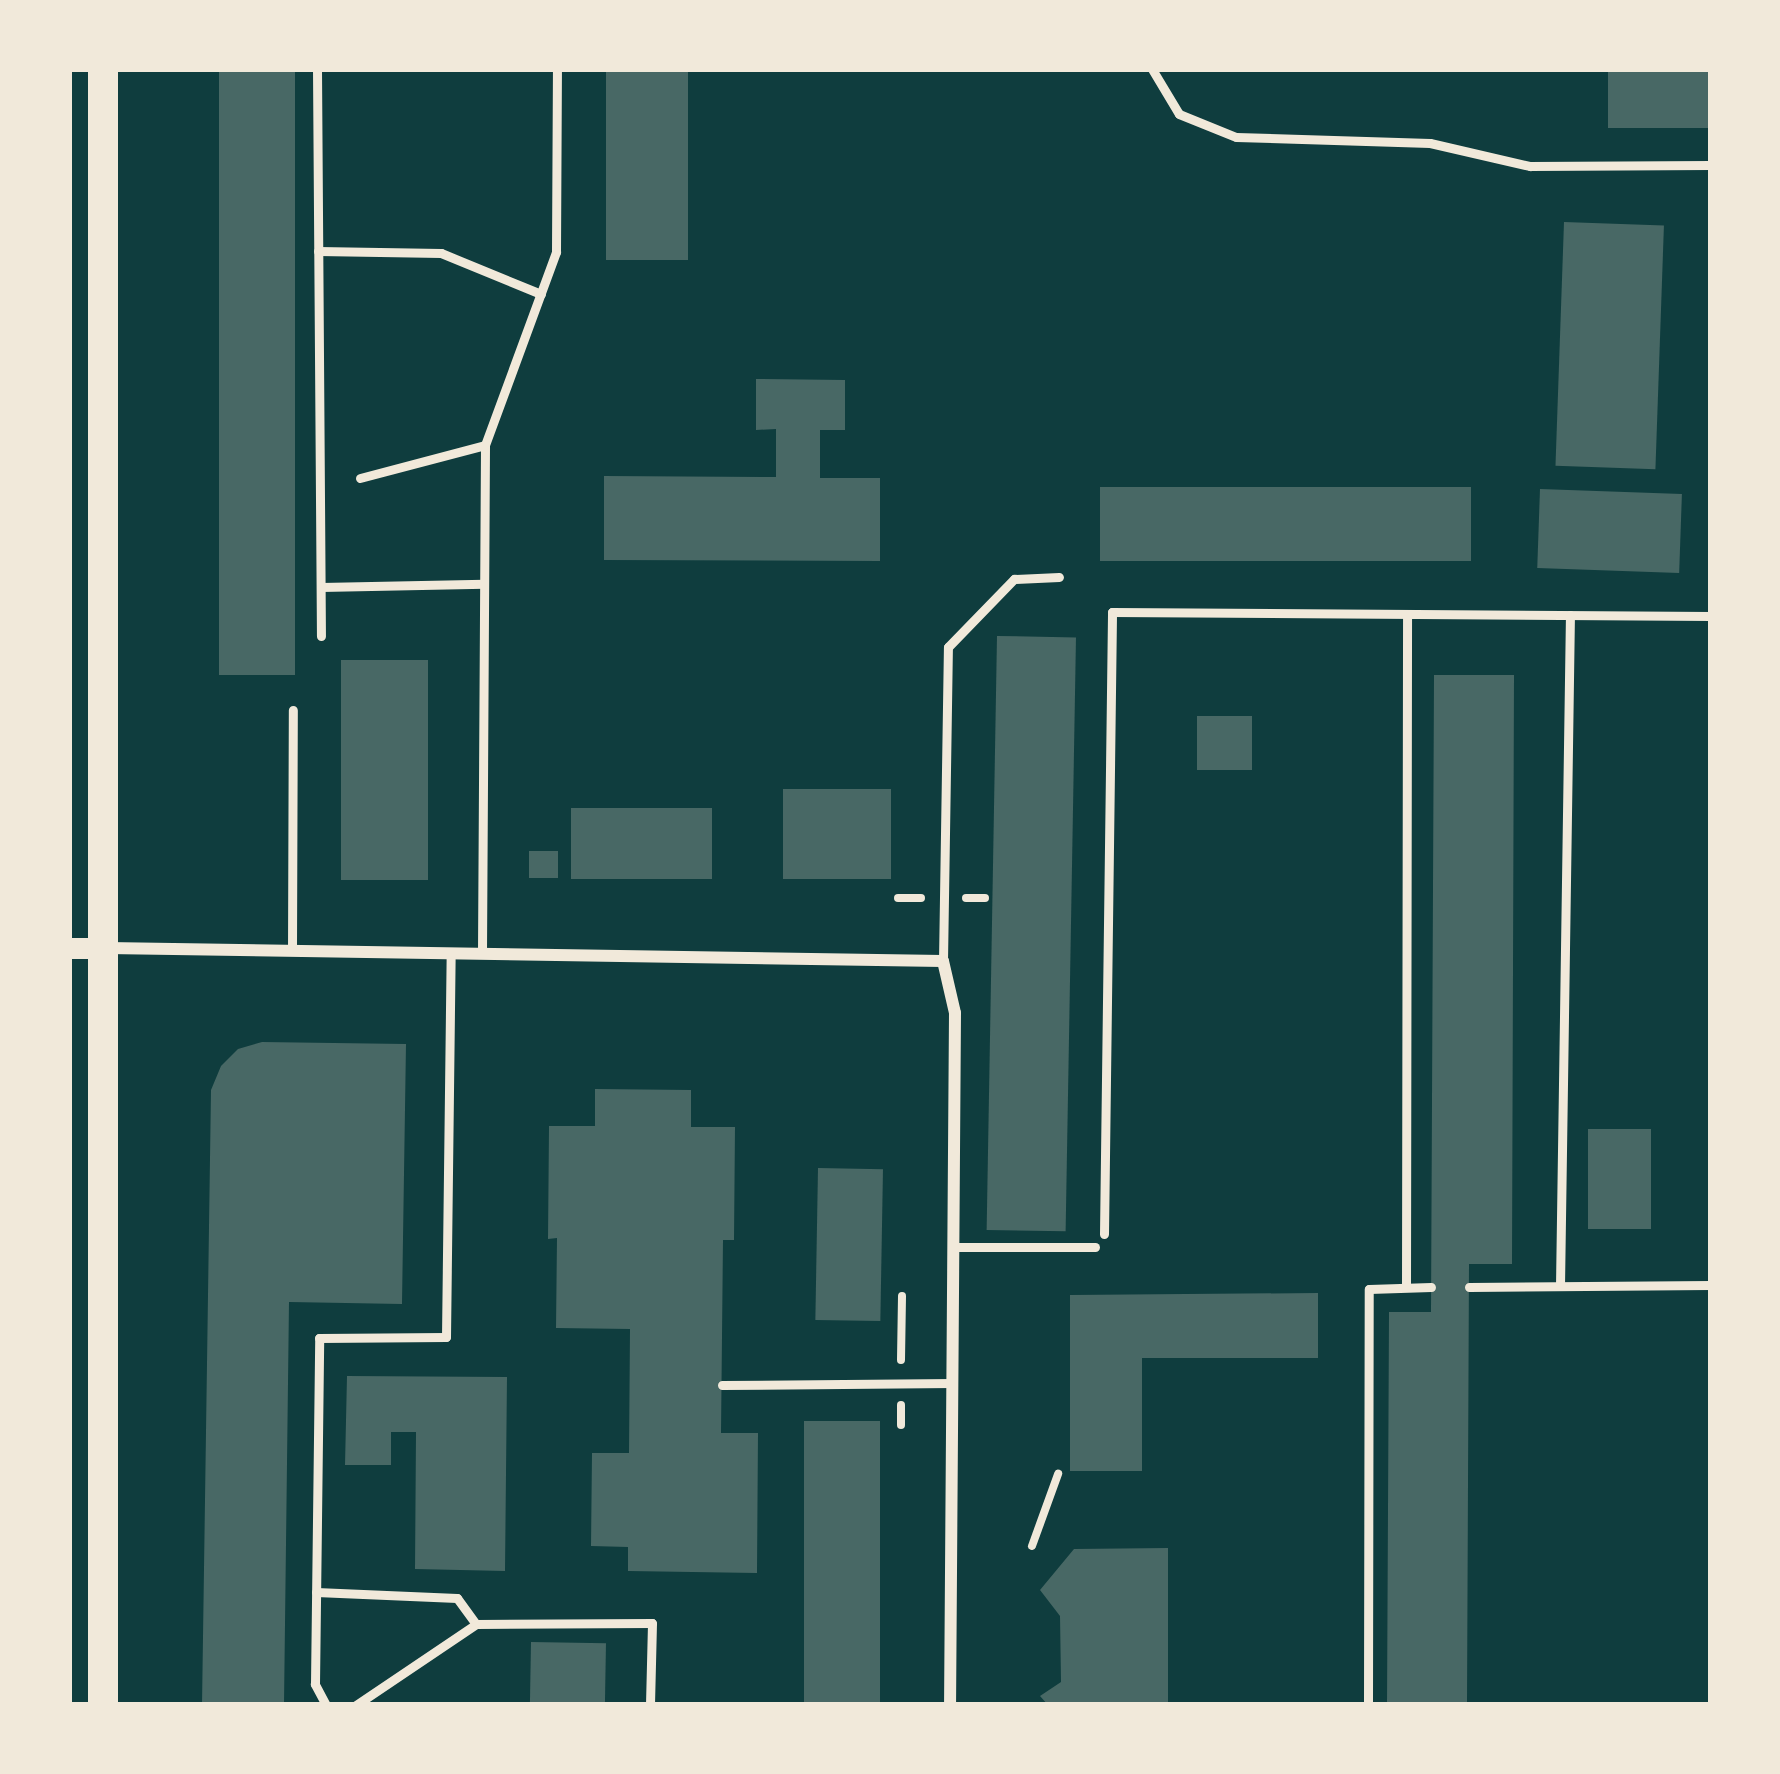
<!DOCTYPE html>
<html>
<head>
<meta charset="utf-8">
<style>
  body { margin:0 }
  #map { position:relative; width:1780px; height:1774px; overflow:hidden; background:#0f3d3e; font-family:"Work Sans",sans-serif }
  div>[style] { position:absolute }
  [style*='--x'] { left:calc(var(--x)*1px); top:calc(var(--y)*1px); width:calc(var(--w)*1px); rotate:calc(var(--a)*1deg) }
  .building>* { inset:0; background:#486865; transform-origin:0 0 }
  .path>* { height:8px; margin:-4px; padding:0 4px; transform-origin:4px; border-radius:4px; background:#f1e9da }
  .service>* { height:9px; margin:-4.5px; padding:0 4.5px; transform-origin:4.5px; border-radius:4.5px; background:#f1e9da }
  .minor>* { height:12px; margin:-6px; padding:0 6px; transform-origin:6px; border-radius:6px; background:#f1e9da }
  .tertiary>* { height:21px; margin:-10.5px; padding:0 10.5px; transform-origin:10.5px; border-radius:10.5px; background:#f1e9da }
  .primary>* { height:30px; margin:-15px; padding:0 15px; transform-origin:15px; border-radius:15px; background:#f1e9da }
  span { translate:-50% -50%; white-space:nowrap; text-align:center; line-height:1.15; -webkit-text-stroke:10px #f1e9da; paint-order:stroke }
  .frame { position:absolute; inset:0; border:72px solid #f1e9da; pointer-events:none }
</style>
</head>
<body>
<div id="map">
  <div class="building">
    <div style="left:219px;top:69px;width:76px;height:606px"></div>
    <div style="left:606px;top:69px;width:82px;height:191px"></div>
    <div style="left:1608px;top:69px;width:103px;height:59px"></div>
    <div style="left:1564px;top:222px;width:100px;height:244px;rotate:2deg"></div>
    <div style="clip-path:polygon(756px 379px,845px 380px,845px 430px,820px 430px,820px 478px,880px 478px,880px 561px,604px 560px,604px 476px,776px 477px,776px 429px,756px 430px)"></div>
    <div style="left:1471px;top:487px;width:74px;height:371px;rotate:90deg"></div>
    <div style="left:1540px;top:489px;width:142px;height:79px;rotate:2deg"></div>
    <div style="left:997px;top:636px;width:79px;height:594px;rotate:1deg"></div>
    <div style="left:341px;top:660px;width:87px;height:220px"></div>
    <div style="clip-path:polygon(1434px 675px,1514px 675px,1512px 1264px,1469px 1264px,1467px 1705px,1387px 1705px,1389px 1312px,1431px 1312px)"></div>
    <div style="left:1197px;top:716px;width:55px;height:54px"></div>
    <div style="left:783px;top:789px;width:108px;height:90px"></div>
    <div style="left:571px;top:808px;width:141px;height:71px"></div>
    <div style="left:558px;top:851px;width:27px;height:29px;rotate:90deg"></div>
    <div style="clip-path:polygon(262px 1042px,406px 1044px,402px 1304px,289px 1302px,284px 1705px,202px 1705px,211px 1090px,221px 1066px,238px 1049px)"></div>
    <div style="clip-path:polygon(595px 1089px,691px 1090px,691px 1127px,735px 1127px,734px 1240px,723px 1240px,721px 1433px,758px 1433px,757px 1573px,628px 1571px,628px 1547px,591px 1546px,592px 1453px,629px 1453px,630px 1329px,556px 1328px,557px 1238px,548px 1239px,549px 1126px,595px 1126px)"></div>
    <div style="left:1651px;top:1129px;width:100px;height:63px;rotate:90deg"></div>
    <div style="left:818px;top:1168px;width:65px;height:152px;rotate:1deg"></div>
    <div style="clip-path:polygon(1318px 1293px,1318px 1358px,1142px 1358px,1142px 1471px,1070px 1471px,1070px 1295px)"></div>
    <div style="clip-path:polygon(347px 1376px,507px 1377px,505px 1571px,415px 1569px,416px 1432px,391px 1432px,391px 1465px,345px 1465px)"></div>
    <div style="left:804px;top:1421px;width:76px;height:284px"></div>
    <div style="clip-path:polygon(1168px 1548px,1168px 1705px,1048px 1705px,1040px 1696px,1061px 1682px,1060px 1616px,1040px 1590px,1074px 1549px)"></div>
    <div style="left:531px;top:1642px;width:75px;height:63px;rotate:1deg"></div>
  </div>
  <div class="path">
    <div style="--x:898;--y:898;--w:23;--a:0"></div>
    <div style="--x:966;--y:898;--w:19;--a:0"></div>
    <div style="--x:901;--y:1360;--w:64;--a:-89.1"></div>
    <div style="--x:901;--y:1425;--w:20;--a:-90"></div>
    <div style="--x:1032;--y:1546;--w:77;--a:-70.1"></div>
  </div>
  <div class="service">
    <div style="--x:317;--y:69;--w:567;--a:89.6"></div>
    <div style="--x:1152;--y:69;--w:52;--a:59"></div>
    <div style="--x:1179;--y:114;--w:61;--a:22"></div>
    <div style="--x:1236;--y:137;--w:194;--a:1.8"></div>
    <div style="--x:1430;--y:143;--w:103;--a:13"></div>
    <div style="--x:1530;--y:166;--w:181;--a:-0.3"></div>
    <div style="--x:318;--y:251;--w:123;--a:0.9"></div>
    <div style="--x:441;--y:253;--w:108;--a:22.3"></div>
    <div style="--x:360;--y:478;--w:129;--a:-14.8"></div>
    <div style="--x:321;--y:587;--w:163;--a:-1.1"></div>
    <div style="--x:292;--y:950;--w:240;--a:-89.8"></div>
    <div style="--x:482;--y:952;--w:507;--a:-89.66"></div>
    <div style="--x:485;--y:445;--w:206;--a:-69.8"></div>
    <div style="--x:556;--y:252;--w:183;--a:-89.7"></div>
    <div style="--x:943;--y:961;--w:314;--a:-89.1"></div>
    <div style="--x:948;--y:647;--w:95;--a:-45.9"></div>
    <div style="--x:1014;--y:579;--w:45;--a:-2.5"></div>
    <div style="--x:1104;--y:1234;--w:622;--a:-89.26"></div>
    <div style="--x:1112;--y:612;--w:599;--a:0.38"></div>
    <div style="--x:953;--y:1247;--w:142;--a:0"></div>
    <div style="--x:1560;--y:1286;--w:671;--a:-89.15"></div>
    <div style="--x:1406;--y:1287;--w:673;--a:-89.91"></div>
    <div style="--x:1469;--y:1287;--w:242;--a:-0.5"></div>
    <div style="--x:722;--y:1385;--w:231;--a:-0.5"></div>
    <div style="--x:316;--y:1592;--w:141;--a:2.4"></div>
    <div style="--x:457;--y:1598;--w:32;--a:54"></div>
    <div style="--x:326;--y:1705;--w:24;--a:-118"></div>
    <div style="--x:315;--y:1684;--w:346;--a:-89.3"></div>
    <div style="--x:319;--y:1338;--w:127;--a:-0.5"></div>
    <div style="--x:446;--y:1337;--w:385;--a:-89.3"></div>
    <div style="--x:356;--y:1705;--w:145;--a:-34"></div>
    <div style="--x:476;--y:1624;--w:176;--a:-0.3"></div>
    <div style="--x:652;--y:1623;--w:82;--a:91.4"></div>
    <div style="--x:1368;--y:1705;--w:416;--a:-89.9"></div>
    <div style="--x:1369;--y:1289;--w:62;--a:-1.8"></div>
  </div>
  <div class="minor">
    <div style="--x:107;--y:948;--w:836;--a:0.89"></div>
    <div style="--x:943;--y:961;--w:53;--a:77"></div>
    <div style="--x:955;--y:1013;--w:692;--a:90.41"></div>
  </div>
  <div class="tertiary">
    <div style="--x:69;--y:948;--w:31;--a:0"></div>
  </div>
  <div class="primary">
    <div style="--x:103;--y:69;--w:1636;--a:90"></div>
  </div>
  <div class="frame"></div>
</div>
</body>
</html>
